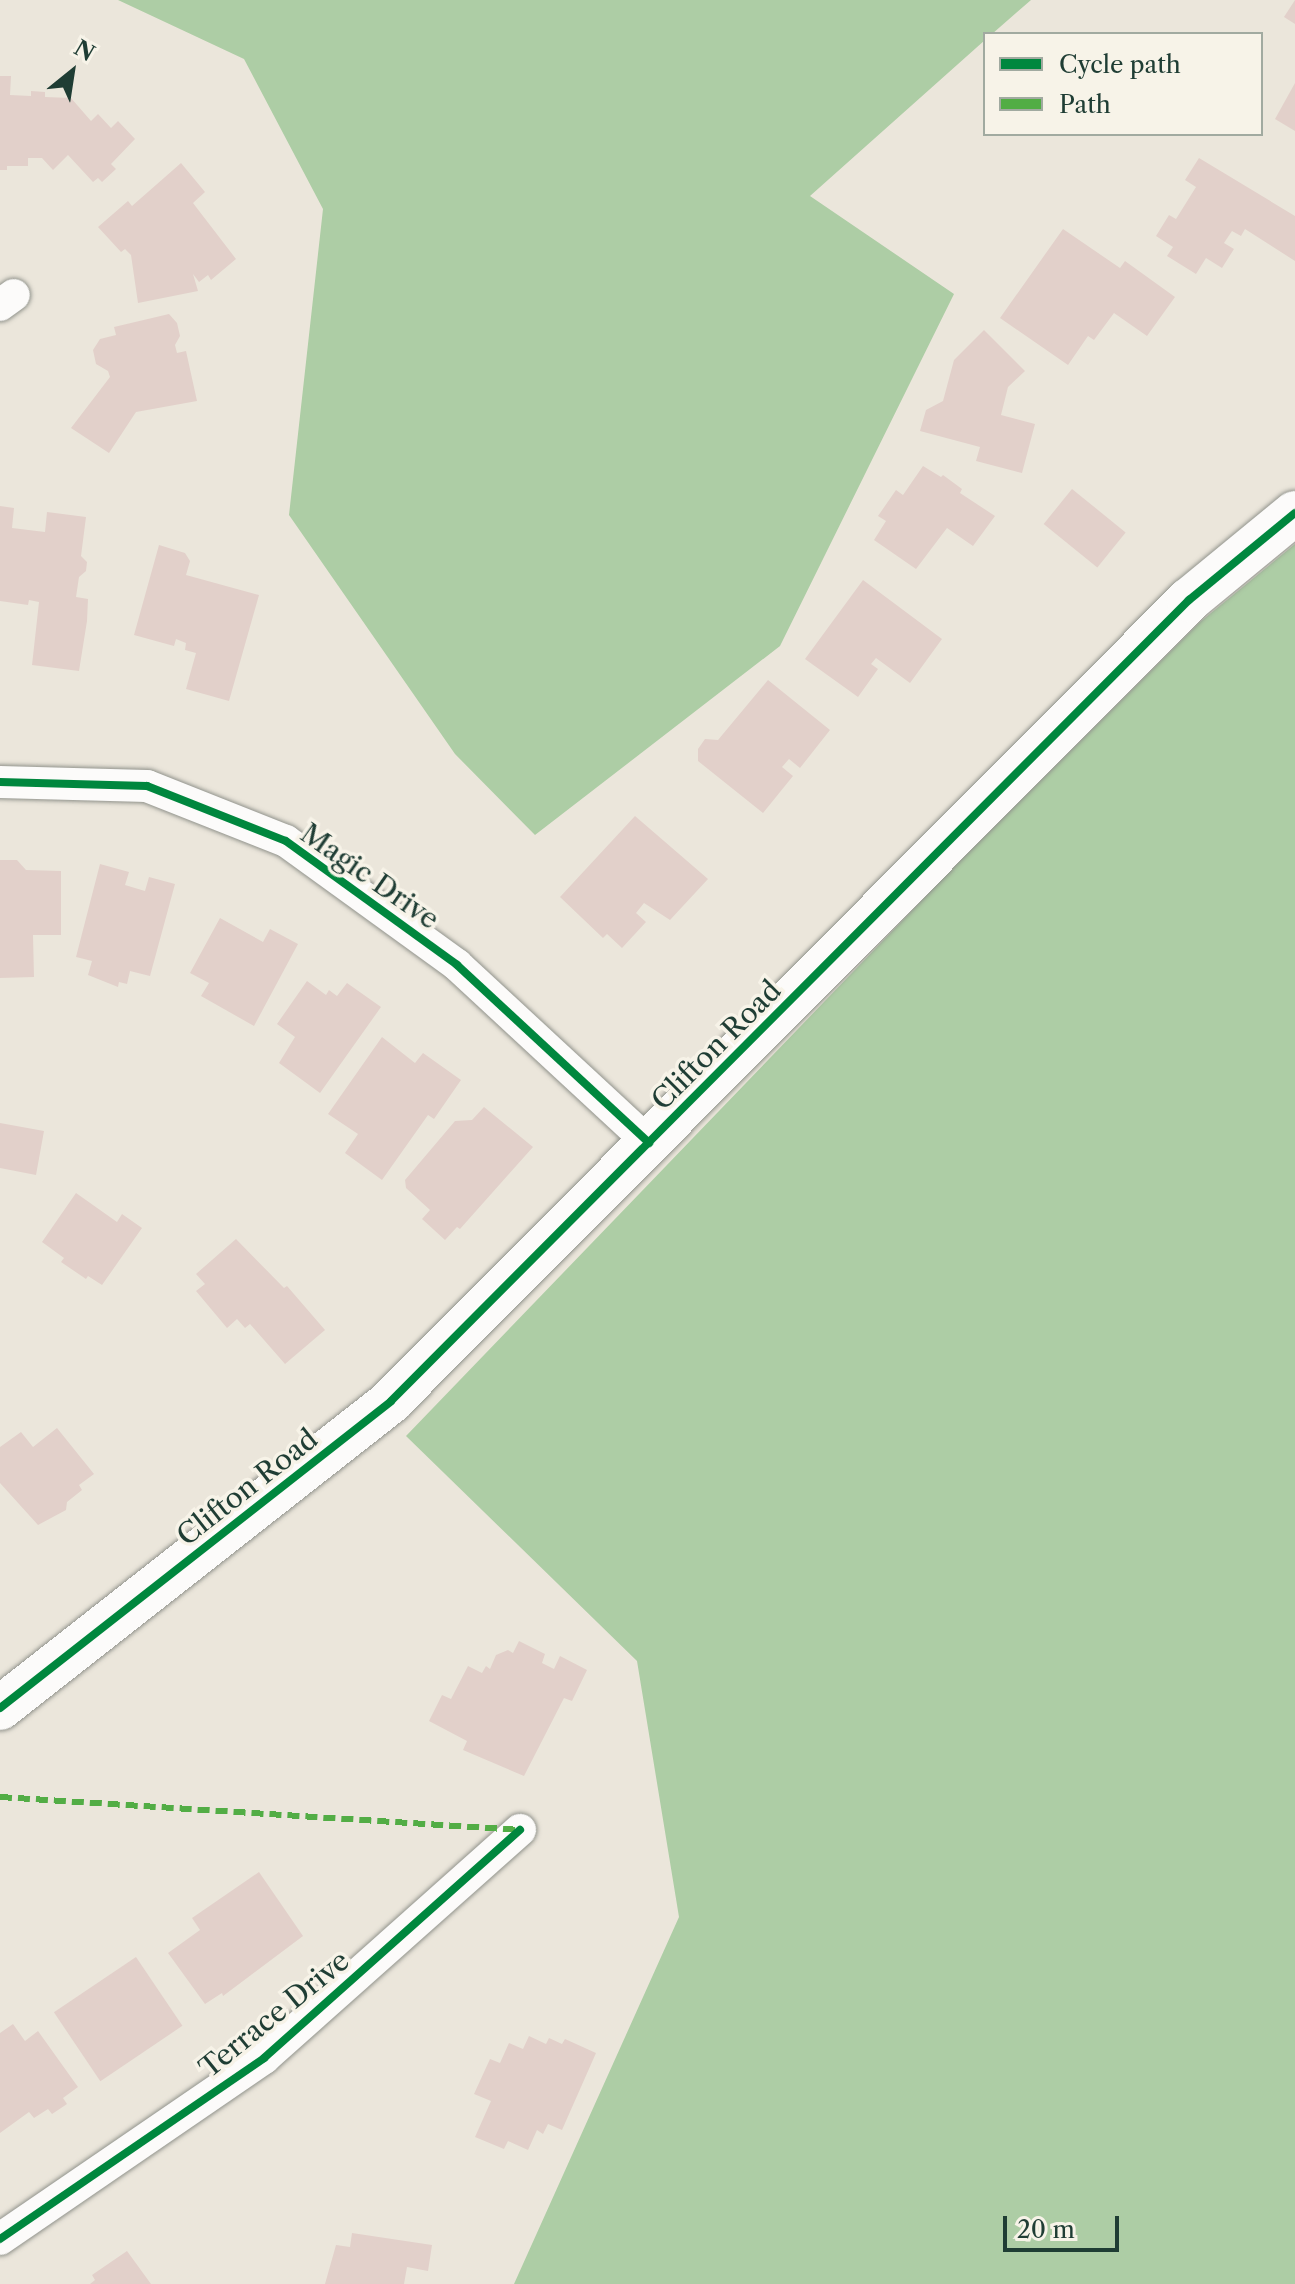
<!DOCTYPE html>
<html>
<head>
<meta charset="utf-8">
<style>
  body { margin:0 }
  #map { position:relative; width:1295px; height:2284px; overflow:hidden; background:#ebe6db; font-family:"Libre Caslon Text",serif }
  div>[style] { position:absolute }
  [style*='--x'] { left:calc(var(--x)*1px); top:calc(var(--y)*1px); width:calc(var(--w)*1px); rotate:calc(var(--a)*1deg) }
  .forest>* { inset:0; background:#adcda5 }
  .building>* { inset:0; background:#e2d0ca; transform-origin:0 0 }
  .roads { filter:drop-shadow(0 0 2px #91938c) drop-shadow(0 0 2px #91938c) }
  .street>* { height:32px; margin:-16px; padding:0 16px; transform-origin:16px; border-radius:16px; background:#fcfbfa }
  .secondary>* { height:44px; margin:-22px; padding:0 22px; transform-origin:22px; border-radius:22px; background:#fcfbfa }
  .quiet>* { height:6px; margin-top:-3px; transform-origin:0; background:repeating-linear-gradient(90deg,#52ad45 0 12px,transparent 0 18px) }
  .cycleway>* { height:8px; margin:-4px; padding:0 4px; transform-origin:4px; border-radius:4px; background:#00873e }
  span { translate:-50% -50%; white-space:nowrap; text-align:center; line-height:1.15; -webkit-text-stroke:7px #f7f3e8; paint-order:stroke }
  .street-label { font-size:28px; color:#1f3d34 }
  .legend { position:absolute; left:983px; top:32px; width:280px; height:104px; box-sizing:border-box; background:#f7f3e8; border:2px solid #a1aaa0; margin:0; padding:10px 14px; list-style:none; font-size:24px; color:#1f3d34 }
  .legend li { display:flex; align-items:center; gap:16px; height:40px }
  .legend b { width:40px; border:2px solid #a1aaa0 }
  .north { position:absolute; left:32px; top:32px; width:80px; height:80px; -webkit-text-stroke:6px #f7f3e8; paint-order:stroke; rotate:30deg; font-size:22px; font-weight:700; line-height:32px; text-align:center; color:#1f3d34 }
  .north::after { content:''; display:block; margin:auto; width:28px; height:36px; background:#1f3d34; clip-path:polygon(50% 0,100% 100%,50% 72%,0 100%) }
  .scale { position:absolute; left:1003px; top:2216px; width:116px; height:36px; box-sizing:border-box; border:4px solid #1f3d34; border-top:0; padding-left:10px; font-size:24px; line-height:28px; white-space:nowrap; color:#1f3d34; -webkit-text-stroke:6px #f7f3e8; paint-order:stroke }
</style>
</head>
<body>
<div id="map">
  <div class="forest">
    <div style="clip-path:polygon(118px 0,1031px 0,992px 34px,985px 34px,985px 40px,810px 196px,954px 294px,780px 646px,535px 835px,455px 754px,289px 515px,323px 209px,244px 59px)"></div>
    <div style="clip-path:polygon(1295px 544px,1295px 2284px,514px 2284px,679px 1917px,637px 1661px,406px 1436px,953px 868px,1200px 622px)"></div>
  </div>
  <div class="building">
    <div style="clip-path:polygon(1295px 0,1295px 24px,1284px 17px)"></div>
    <div style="clip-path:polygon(0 76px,11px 76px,10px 95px,31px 96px,31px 91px,45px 92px,45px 97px,71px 98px,91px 121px,98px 114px,111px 128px,118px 121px,135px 139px,111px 164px,116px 169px,102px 182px,98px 178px,93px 182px,68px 155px,53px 170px,42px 158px,28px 158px,28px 166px,7px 166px,7px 170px,0 170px)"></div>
    <div style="clip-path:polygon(1295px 83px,1295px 131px,1275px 119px)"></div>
    <div style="clip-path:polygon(1199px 158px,1295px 216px,1295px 261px,1245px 229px,1241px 236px,1232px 231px,1224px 243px,1234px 249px,1222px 268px,1206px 258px,1196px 274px,1167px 256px,1173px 247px,1156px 236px,1169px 215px,1176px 219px,1196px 187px,1185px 180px)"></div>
    <div style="clip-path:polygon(181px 163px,205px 192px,193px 203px,236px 259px,211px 280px,208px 275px,199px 282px,193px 274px,198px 291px,138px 303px,131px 255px,125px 249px,121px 252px,98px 227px,128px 201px,132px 206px)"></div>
    <div style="clip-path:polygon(1063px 229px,1120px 268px,1125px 261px,1175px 297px,1147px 336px,1114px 313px,1094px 340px,1088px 336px,1068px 365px,1000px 318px)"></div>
    <div style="clip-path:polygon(169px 314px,177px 323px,180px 336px,175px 345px,177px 353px,186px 351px,197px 401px,136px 412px,109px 453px,71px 428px,110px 377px,108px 371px,96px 364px,93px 350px,100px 339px,116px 335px,114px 327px)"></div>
    <div style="clip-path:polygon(984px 330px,1025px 371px,1008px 387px,1001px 415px,1035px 424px,1022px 473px,976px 461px,980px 447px,920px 431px,926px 410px,943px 401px,954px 360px)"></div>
    <div style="clip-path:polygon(923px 466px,941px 477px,943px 475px,962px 489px,960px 493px,995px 516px,973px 546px,947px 528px,916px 569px,874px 540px,886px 521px,878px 516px,896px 490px,903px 495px)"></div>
    <div style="left:1072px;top:489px;width:69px;height:45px;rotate:39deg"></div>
    <div style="clip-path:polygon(0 506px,14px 508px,12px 528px,45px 532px,47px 512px,86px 517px,81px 556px,87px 562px,86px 571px,79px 577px,76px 597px,88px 599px,87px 621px,79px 671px,32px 665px,39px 602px,29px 600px,28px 605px,0 601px)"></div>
    <div style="clip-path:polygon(159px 545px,185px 553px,190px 561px,186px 575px,259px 595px,229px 701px,186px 689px,196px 653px,185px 650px,186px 643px,176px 639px,174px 646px,134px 635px)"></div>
    <div style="clip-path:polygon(863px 580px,942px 639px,910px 683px,876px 658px,871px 664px,878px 669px,858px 697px,805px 659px)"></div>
    <div style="clip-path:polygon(768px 680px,830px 730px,800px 768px,789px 759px,782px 767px,793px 776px,763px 813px,698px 761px,698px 749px,705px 739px,718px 740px)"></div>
    <div style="clip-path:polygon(635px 816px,708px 879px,670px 920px,644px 903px,636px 913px,646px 922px,622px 948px,607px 934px,603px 938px,560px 897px)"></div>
    <div style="clip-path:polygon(0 860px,17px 860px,26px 870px,61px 871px,61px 935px,33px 935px,34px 977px,0 978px)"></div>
    <div style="clip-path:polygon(100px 864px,129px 872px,125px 885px,145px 891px,149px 877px,175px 884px,150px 976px,130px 971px,127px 984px,119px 982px,118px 987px,88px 975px,92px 961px,76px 957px)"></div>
    <div style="clip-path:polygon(220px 918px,263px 942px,270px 929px,298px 944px,254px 1026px,201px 996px,209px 983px,190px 973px)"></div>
    <div style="clip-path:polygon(307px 981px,326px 995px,329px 990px,337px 996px,347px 983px,381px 1007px,320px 1093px,279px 1063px,295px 1037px,277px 1024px)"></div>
    <div style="clip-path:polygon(382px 1037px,415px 1063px,423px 1053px,461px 1080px,434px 1119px,428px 1115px,382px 1180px,345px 1153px,358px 1134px,328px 1114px)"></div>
    <div style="clip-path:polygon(484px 1107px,533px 1147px,460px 1229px,457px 1227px,445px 1240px,422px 1219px,430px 1210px,406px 1188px,405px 1180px,455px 1121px,472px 1120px)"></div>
    <div style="clip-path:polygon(0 1123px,44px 1131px,36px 1175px,0 1168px)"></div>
    <div style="clip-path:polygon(76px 1193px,117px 1222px,122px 1214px,142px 1228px,102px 1285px,88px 1276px,86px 1279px,61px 1262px,64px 1258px,42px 1242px)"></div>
    <div style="clip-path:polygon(236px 1239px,284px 1288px,287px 1286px,325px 1330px,285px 1364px,250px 1324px,245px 1328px,237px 1319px,227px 1328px,196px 1291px,205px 1284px,196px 1274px)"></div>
    <div style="clip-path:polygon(57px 1428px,94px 1474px,79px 1485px,82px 1490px,67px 1502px,66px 1510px,38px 1525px,0 1483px,0 1447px,21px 1432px,33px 1447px)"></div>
    <div style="clip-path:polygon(519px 1641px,545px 1654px,542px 1663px,554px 1669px,560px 1656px,587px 1670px,572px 1701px,564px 1698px,524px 1776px,463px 1750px,467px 1741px,429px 1721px,442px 1695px,451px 1699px,468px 1666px,482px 1673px,486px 1666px,490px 1669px,496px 1655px,508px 1650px,513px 1653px)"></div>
    <div style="clip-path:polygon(259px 1872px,303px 1936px,223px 1996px,222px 1993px,205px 2004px,168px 1953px,200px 1930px,192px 1918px)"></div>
    <div style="left:136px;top:1957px;width:83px;height:99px;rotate:56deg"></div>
    <div style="clip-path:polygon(13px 2024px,25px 2041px,38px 2031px,78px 2087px,63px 2098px,67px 2104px,52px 2114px,48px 2109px,34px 2118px,29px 2112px,0 2133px,0 2033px)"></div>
    <div style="clip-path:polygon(529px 2036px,546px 2044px,549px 2038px,562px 2044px,565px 2039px,596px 2053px,562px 2130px,548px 2124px,543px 2134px,537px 2130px,528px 2150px,508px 2141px,504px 2149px,475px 2137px,491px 2101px,474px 2094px,490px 2059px,500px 2063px,509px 2043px,523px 2049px)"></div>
    <div style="clip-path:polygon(352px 2233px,432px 2245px,428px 2271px,407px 2267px,404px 2284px,325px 2284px,336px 2245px,350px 2247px)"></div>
    <div style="clip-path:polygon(127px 2251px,151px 2284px,90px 2284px,95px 2280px,92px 2275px)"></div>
  </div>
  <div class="roads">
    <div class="street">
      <div style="--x:0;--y:305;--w:17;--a:-36"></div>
      <div style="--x:0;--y:782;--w:147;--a:1.6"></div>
      <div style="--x:147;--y:786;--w:149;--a:21.6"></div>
      <div style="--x:286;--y:841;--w:211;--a:35.9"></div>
      <div style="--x:457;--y:965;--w:262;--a:42.8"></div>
      <div style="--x:0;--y:2239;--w:320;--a:-34.4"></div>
      <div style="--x:264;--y:2058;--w:343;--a:-41.7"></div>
    </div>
    <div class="secondary">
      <div style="--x:0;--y:1708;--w:497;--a:-38.1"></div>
      <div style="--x:391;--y:1401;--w:1131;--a:-45.11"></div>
      <div style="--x:1189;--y:600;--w:137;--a:-39.4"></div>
    </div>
  </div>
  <div class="quiet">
    <div style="--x:0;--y:1797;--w:521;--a:3.63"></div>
  </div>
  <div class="cycleway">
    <div style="--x:0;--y:782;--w:147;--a:1.6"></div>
    <div style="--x:147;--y:786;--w:149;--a:21.6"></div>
    <div style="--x:286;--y:841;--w:211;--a:35.9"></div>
    <div style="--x:457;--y:965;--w:262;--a:42.8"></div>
    <div style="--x:0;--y:1708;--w:497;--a:-38.1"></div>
    <div style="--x:391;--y:1401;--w:1131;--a:-45.11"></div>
    <div style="--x:1189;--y:600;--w:137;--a:-39.4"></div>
    <div style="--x:0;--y:2239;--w:320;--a:-34.4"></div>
    <div style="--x:264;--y:2058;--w:343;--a:-41.7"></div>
  </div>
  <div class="street-label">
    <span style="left:370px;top:876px;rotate:35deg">Magic Drive</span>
    <span style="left:716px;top:1045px;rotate:-45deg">Clifton Road</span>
    <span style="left:247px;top:1487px;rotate:-38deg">Clifton Road</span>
    <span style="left:274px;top:2014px;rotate:-39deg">Terrace Drive</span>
  </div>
  <ul class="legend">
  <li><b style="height:10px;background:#00873e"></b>Cycle path</li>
  <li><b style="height:10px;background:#52ad45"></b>Path</li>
  </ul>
  <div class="north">N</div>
  <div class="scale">20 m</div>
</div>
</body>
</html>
